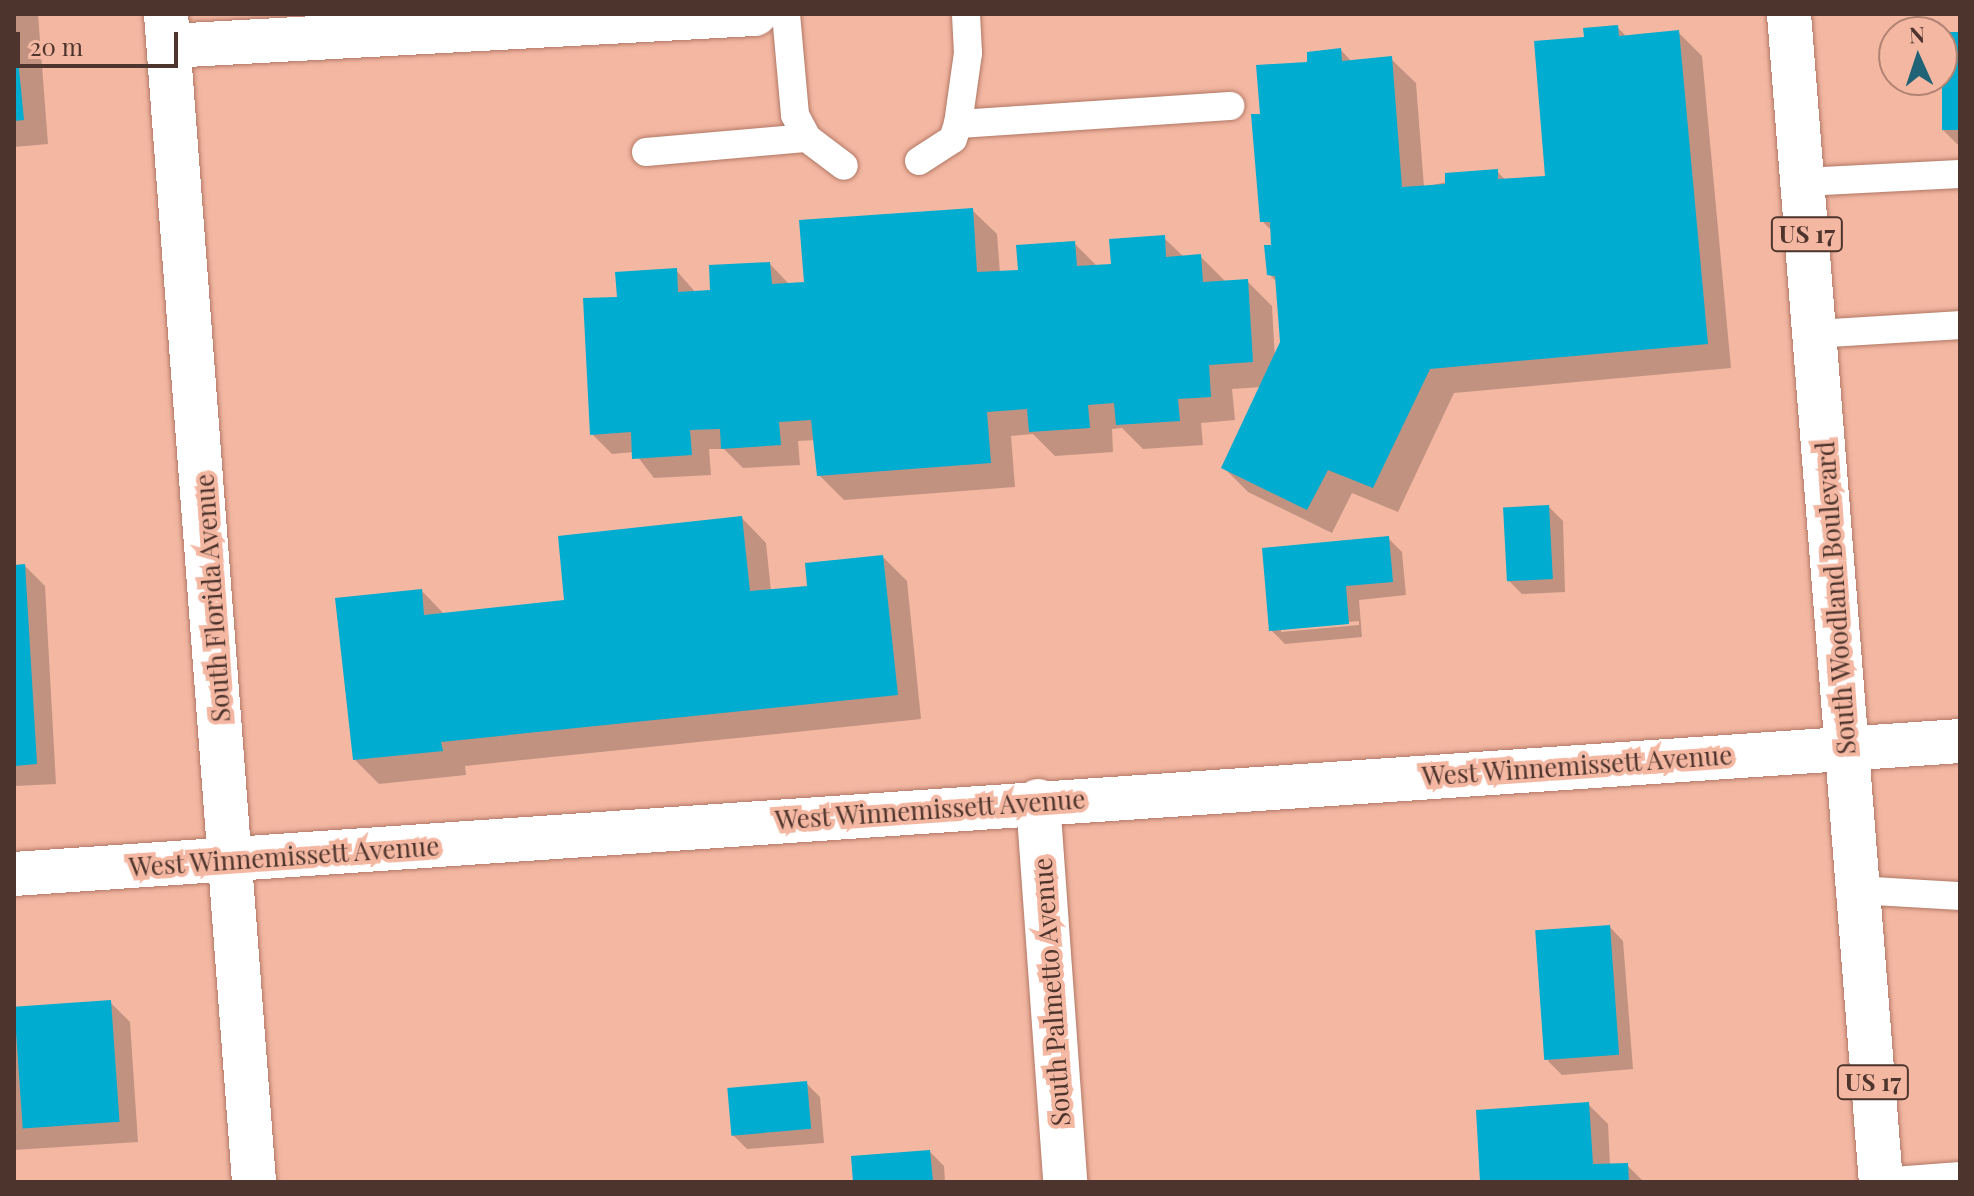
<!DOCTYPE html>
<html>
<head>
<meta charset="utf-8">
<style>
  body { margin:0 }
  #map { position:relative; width:1974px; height:1196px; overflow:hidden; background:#f3b7a2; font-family:"Playfair Display",serif }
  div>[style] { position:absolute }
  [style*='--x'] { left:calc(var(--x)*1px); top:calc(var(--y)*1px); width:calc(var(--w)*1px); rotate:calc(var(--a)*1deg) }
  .shadow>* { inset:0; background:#0003 }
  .building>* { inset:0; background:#00acd0; transform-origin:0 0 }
  .roads { filter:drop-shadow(0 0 2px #b17865) drop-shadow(0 0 2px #b17865) }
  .service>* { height:28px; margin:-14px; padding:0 14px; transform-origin:14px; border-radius:14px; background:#fff }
  .minor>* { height:44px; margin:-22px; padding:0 22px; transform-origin:22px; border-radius:22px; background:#fff }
  .primary>* { height:44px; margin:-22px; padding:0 22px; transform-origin:22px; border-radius:22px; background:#fff }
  span { translate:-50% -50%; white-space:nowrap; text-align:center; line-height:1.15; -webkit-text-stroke:8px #f3b7a2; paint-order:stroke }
  .shield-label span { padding:2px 6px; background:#f3b7a2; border:2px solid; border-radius:6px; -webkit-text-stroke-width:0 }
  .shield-label { font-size:24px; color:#4d342c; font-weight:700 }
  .street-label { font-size:26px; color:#4d342c }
  .frame { position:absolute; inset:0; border:16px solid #4d342c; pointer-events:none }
  .north { position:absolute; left:1878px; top:16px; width:80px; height:80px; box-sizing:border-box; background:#f3b7a2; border:2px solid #b18373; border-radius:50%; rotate:357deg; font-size:22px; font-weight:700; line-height:32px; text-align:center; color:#4d342c }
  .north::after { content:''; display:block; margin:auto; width:28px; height:36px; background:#206376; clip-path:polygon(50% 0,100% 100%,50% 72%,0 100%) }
  .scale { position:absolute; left:16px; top:32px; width:162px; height:36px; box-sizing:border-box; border:4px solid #4d342c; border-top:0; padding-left:10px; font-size:24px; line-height:28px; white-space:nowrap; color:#4d342c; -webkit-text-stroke:6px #f3b7a2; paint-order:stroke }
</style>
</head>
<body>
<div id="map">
  <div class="shadow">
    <div style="clip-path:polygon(14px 14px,38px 14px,48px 144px,14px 147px)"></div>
    <div style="clip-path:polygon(1617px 27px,1627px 37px,1678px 32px,1702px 56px,1731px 368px,1454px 393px,1398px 512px,1352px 493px,1332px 533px,1248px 492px,1224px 468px,1262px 387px,1232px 389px,1235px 420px,1201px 423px,1203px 445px,1143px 449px,1122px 428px,1112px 429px,1113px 452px,1055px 456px,1033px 434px,1011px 436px,1015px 487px,844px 500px,819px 475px,817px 440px,798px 441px,800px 465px,743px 468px,724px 449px,709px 449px,711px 475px,654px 478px,634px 452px,612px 454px,592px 434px,619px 299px,676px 270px,696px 293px,712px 292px,770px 264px,789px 284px,806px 284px,972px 210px,997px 234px,1000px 273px,1020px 272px,1074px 243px,1098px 267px,1113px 265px,1164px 238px,1185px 258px,1200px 256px,1225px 281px,1247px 281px,1272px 306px,1275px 359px,1282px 343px,1277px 282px,1269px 274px,1273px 232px,1262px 221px,1262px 116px,1309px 64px,1341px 50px,1352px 62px,1391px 59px,1416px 83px,1424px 187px,1497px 171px,1506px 181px,1547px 178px,1586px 39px)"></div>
    <div style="clip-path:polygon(1960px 34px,1960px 144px,1957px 144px,1943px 130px)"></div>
    <div style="clip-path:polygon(1549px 507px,1563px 521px,1565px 592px,1522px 594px,1508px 580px)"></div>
    <div style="clip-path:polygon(742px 518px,766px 543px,771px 591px,809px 588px,883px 557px,907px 581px,921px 719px,465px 766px,466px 775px,379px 784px,355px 760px,422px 591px,445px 615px,566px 602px)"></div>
    <div style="clip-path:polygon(evenodd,1388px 538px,1402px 552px,1406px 595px,1359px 600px,1362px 637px,1285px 644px,1271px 630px,1388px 538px,1359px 621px,1359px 625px,1281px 632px,1281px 628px,1359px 621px)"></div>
    <div style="clip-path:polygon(25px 566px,45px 586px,56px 784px,14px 786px,14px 567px)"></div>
    <div style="clip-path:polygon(1610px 927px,1623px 941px,1633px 1069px,1562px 1075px,1548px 1061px)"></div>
    <div style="clip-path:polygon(110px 1002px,130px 1022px,138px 1142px,14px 1150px,14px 1009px)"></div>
    <div style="clip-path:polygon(806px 1083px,820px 1097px,824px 1143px,747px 1149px,733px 1135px)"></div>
    <div style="clip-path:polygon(1588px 1104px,1608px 1124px,1610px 1165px,1627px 1165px,1644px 1182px,1482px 1182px)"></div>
    <div style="clip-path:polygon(930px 1152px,944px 1166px,945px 1182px,855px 1182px)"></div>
  </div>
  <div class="building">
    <div style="clip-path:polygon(14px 18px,24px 120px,14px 121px)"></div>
    <div style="clip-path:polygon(1618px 25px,1619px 36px,1679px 30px,1708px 344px,1430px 369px,1373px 488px,1328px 470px,1307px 510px,1221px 468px,1280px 342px,1275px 276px,1267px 275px,1264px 245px,1271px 245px,1270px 222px,1260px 222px,1251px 114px,1260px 114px,1256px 65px,1307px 62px,1307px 52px,1341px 48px,1342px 61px,1392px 56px,1402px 187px,1445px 184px,1445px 173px,1498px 169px,1498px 179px,1545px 176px,1534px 41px,1584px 37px,1583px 28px)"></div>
    <div style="left:1960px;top:32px;width:98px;height:18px;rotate:90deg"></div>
    <div style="clip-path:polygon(973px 208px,977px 272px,1018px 270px,1016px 245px,1075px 241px,1077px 266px,1111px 264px,1109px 239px,1165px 235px,1166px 257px,1201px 254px,1203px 282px,1248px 279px,1253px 362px,1209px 365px,1211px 397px,1178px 399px,1180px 421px,1116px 425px,1114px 403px,1088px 405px,1090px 428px,1029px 432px,1027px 409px,987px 412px,991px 463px,817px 476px,811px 420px,779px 422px,781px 445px,721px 449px,720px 429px,690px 430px,692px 455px,632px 459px,631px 432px,590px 435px,583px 298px,617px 297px,615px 272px,677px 268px,678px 292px,710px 290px,709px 265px,770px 262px,772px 284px,804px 282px,799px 220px)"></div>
    <div style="left:1549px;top:505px;width:74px;height:46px;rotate:87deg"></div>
    <div style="clip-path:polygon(742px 516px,750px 591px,807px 586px,805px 563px,883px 555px,898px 695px,441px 742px,443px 751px,353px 760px,335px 598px,422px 589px,424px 615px,564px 600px,558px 536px)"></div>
    <div style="clip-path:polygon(1389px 536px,1393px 582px,1346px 586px,1349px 624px,1269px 631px,1262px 548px)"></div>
    <div style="clip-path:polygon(25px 564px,37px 764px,14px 766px,14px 565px)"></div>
    <div style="left:1610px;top:925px;width:130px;height:75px;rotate:86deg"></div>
    <div style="left:111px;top:1000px;width:122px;height:97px;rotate:86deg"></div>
    <div style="left:807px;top:1081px;width:48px;height:80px;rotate:85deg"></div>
    <div style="clip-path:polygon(1589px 1102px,1593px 1164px,1628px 1163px,1629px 1182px,1480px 1182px,1476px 1110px)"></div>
    <div style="clip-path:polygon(930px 1150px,933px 1182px,853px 1182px,851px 1156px)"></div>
  </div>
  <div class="roads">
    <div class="service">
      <div style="--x:786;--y:14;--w:101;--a:84.9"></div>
      <div style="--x:795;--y:115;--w:26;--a:62"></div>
      <div style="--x:807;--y:138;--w:46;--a:37.1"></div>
      <div style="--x:958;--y:124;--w:273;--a:-3.8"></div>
      <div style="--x:646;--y:152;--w:162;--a:-5"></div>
      <div style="--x:919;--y:161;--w:40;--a:-32.9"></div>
      <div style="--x:953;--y:139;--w:16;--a:-72"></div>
      <div style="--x:958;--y:124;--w:72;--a:-82"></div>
      <div style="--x:968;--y:53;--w:39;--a:-93"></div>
      <div style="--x:1803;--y:182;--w:157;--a:-2.9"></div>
      <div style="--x:1814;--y:334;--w:146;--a:-3.5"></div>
      <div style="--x:1858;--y:890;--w:102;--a:3.4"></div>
      <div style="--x:1881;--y:1182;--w:79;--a:-4.3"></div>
    </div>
    <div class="minor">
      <div style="--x:166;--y:14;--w:1171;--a:85.69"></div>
      <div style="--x:169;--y:46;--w:587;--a:-3.13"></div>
      <div style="--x:1038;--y:801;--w:382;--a:85.9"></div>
      <div style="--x:14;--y:874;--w:1951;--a:-3.91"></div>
    </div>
    <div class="primary">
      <div style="--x:1789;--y:14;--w:1172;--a:85.5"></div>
    </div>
  </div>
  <div class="shield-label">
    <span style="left:1807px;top:234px">US 17</span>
    <span style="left:1873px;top:1082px">US 17</span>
  </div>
  <div class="street-label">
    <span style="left:212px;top:598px;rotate:-94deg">South Florida Avenue</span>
    <span style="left:1835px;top:598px;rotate:-94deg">South Woodland Boulevard</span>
    <span style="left:1577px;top:765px;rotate:-4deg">West Winnemissett Avenue</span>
    <span style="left:930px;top:809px;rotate:-4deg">West Winnemissett Avenue</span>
    <span style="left:284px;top:856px;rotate:-4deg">West Winnemissett Avenue</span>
    <span style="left:1051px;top:992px;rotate:-94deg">South Palmetto Avenue</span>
  </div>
  <div class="frame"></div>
  <div class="north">N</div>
  <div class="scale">20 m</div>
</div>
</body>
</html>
